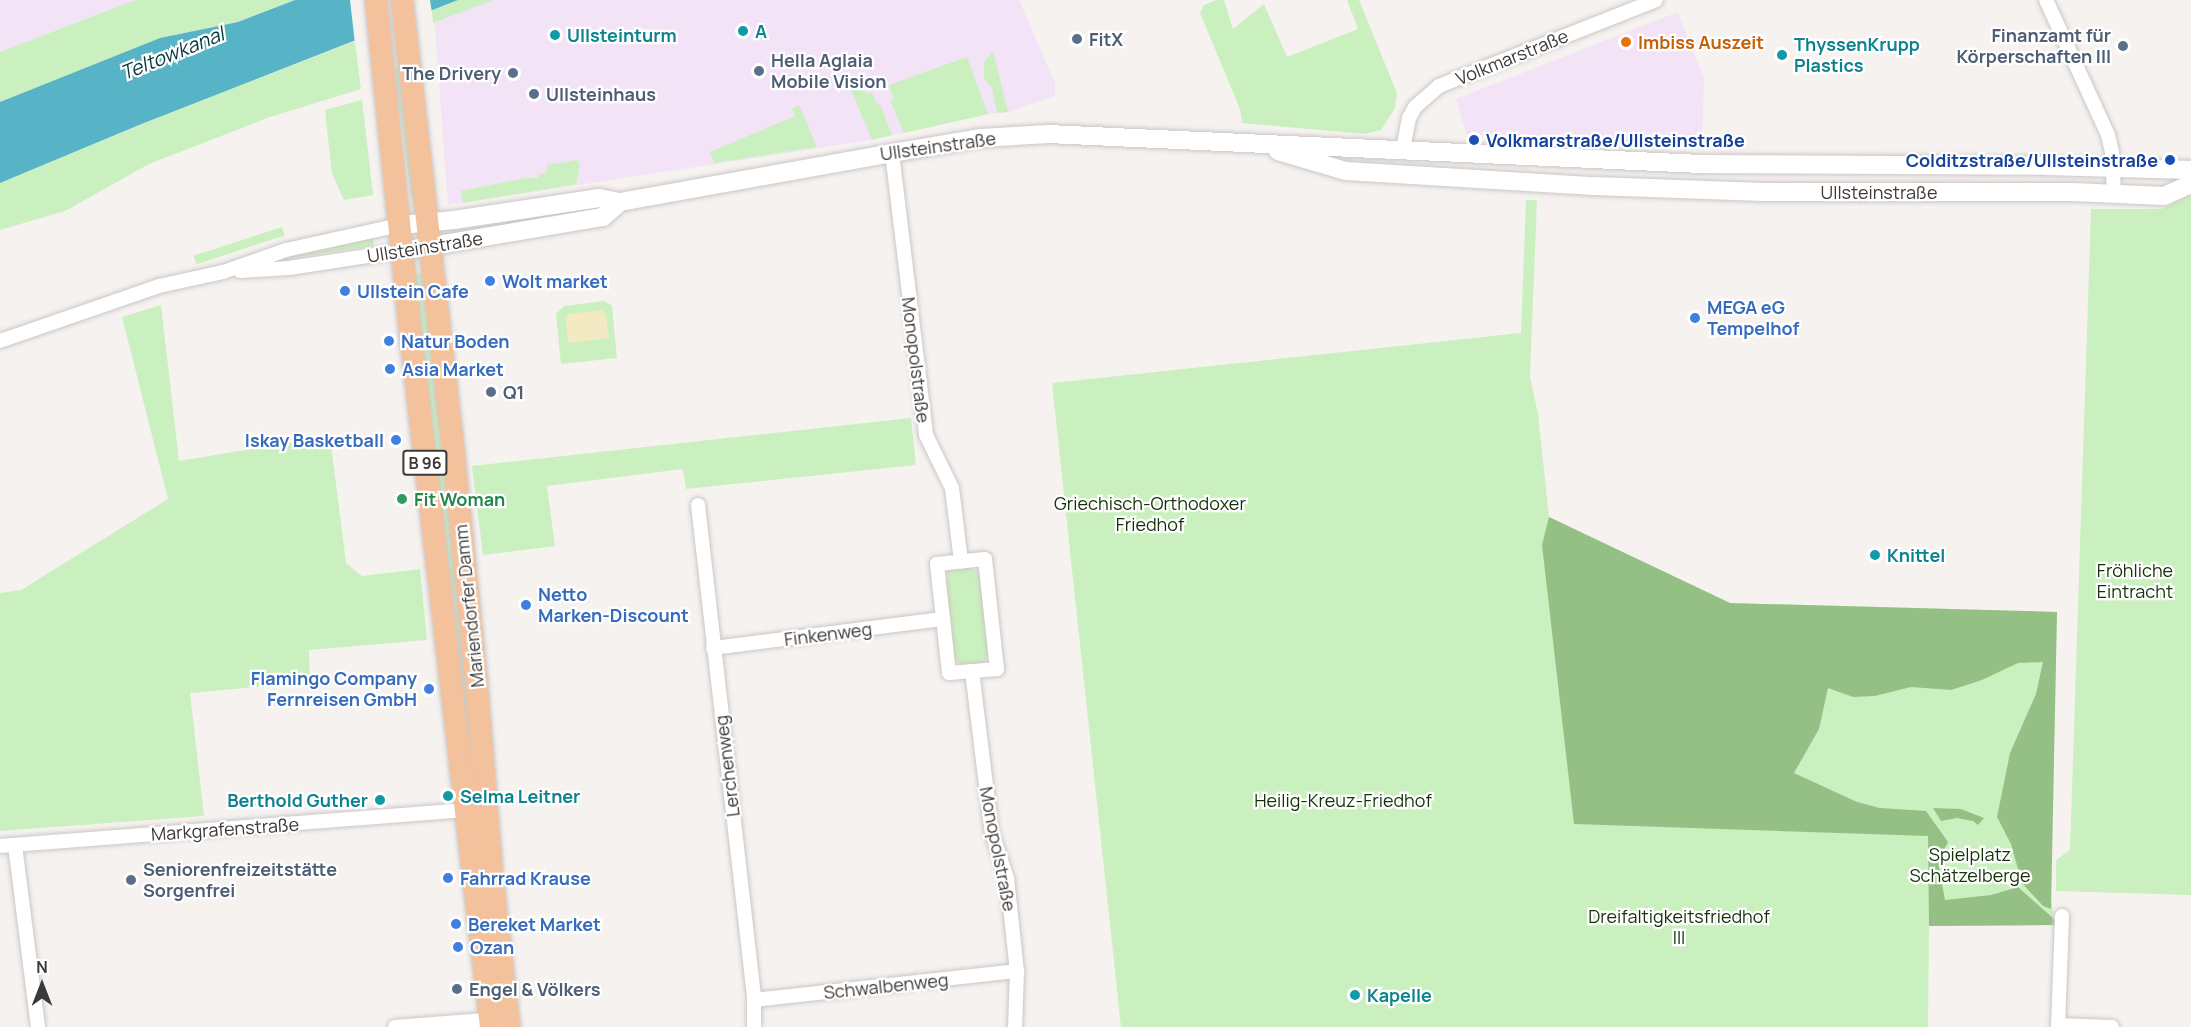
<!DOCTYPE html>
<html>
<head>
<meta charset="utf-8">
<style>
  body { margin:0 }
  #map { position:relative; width:2191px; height:1027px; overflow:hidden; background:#f6f2f0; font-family:Manrope,sans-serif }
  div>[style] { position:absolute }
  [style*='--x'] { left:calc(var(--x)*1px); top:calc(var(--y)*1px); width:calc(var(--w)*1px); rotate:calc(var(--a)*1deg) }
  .commercial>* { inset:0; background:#f2e3f6 }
  .green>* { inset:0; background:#cbf0bf; transform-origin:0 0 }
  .forest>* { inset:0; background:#94c086 }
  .sand>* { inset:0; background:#f3eac4 }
  .water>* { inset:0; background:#57b4c7 }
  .pier>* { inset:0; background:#f6f2f0 }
  .roads { filter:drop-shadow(0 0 2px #cbc7c4) drop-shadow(0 0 2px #cbc7c4) }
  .minor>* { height:14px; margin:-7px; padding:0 7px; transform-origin:7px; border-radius:7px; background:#fff }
  .tertiary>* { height:18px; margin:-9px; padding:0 9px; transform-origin:9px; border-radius:9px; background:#fff }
  .primary>* { height:22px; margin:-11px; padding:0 11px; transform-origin:11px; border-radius:11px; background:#f4c19d }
  .dots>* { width:16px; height:16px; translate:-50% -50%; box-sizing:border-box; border:3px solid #fff; border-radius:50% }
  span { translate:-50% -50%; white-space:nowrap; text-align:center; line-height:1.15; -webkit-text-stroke:4.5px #fff; paint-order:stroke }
  .shield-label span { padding:2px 4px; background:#fff; border:2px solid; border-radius:4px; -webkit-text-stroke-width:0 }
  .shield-label { font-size:16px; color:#3c3a39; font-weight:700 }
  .culture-label { font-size:18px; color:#0d838f; font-weight:700 }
  .left { translate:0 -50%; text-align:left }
  .right { translate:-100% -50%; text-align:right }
  .service-label { font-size:18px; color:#4e5e75; font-weight:700 }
  .food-label { font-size:18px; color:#c56008; font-weight:700 }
  .street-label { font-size:18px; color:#3c3a39 }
  .transit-label { font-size:18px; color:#164399; font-weight:700 }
  .shop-label { font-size:18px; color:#366cbe; font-weight:700 }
  .leisure-label { font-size:18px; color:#27864d; font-weight:700 }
  .park-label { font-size:18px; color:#143109 }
  .water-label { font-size:20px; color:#08363e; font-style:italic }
  .north { position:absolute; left:12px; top:955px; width:60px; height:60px; -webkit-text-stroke:4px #fff; paint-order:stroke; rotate:0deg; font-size:16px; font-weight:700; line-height:24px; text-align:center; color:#3c3a39 }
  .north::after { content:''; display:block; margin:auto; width:21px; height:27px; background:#3c3a39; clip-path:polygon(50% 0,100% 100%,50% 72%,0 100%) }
</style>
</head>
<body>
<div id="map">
  <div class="commercial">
    <div style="clip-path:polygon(0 0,135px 0,0 52px)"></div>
    <div style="clip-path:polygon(474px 0,1019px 0,1055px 83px,1055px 96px,1008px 112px,988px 114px,872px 140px,448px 205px,434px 15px)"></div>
    <div style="clip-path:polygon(1678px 12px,1704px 79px,1702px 146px,1466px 134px,1456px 99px)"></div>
  </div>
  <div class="green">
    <div style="clip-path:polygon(135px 0,295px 0,238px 22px,160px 38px,0 102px,0 52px)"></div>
    <div style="clip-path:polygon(458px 0,493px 0,433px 23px,432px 10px)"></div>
    <div style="clip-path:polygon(1216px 0,1224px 0,1233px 29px,1264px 4px,1287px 57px,1358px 29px,1347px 0,1359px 0,1397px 93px,1395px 108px,1381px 130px,1365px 134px,1242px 123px,1240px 109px,1200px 13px,1204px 5px)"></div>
    <div style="clip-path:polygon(355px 41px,361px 89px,270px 117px,149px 164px,65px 211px,0 230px,0 183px,139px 125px)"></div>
    <div style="clip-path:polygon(993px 51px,1005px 100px,1008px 112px,997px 113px,992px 88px,984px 78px,984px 63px)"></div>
    <div style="clip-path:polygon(967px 57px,988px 114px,904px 133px,890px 100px,894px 99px,889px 85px)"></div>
    <div style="clip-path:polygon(391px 68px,399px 68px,414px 197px,411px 197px,400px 108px,392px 92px)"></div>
    <div style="clip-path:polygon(859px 78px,866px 94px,872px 93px,877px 104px,880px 104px,892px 135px,872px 140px,849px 85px)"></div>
    <div style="clip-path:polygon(362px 100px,373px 195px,344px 200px,332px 174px,325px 110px)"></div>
    <div style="clip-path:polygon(799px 105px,817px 147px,714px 163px,710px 152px,795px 116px,792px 109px)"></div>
    <div style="clip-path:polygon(577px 160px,580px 165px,576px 184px,463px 203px,461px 191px,526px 178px,537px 178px,540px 174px,547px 172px,547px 165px)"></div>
    <div style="clip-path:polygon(2191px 195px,2191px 895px,2056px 891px,2056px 860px,2070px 850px,2091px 209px,2161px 209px)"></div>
    <div style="clip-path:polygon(1526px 200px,1537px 200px,1530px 376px,1538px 414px,1549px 517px,1730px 603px,2057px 612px,2050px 891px,2055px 925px,1929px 926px,1928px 1027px,1121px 1027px,1052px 383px,1521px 333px)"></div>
    <div style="left:282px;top:227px;width:9px;height:93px;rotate:72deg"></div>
    <div style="clip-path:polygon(373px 238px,374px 246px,287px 258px,288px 256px)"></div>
    <div style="clip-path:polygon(423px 272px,449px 498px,476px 786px,471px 786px,413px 274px)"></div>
    <div style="clip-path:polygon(604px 301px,612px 306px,617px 358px,561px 364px,556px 314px,564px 306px)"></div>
    <div style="clip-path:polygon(161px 305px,179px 461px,330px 436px,346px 563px,362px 576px,420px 569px,427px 640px,309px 650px,310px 682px,190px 693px,204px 816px,0 831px,0 593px,21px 590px,168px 499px,122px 317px)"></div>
    <div style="clip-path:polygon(911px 418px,916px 465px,686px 489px,683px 469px,547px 486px,555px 546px,483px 555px,472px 466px)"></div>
    <div style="clip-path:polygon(970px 567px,980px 574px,990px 651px,984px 663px,962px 666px,953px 656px,945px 582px,949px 571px)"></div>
  </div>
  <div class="forest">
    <div style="clip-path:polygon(1549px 517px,1730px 603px,2057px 612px,2051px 909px,2043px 906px,2022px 883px,2011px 844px,1997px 817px,2010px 753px,2036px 694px,2043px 662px,2018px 663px,1982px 680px,1951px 690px,1911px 687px,1875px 696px,1853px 697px,1828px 688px,1819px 729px,1794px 773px,1857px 802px,1880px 808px,1926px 811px,1948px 842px,1938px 862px,1945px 900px,1991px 895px,2018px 887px,2053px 918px,2055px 925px,1929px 926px,1928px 836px,1574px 824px,1542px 545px)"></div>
    <div style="clip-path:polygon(1933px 808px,1961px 809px,1984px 818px,1978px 825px,1973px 821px,1957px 818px,1941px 821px)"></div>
  </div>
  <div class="sand">
    <div style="clip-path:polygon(602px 310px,606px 315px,609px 338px,568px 343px,566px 320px,568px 314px)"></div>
  </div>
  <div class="water">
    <div style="clip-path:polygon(295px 0,458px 0,139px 125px,0 183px,0 102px,160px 38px,238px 22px)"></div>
  </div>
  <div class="pier">
    <div style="clip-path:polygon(350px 0,430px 0,432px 13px,355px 44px)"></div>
  </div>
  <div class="roads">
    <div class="minor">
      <div style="--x:2046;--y:0;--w:149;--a:65.3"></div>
      <div style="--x:2108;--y:135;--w:18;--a:77"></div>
      <div style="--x:2112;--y:153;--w:40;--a:87.1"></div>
      <div style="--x:1403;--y:149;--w:32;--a:-79"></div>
      <div style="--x:1409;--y:118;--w:13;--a:-61"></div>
      <div style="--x:1415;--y:107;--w:32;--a:-41"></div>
      <div style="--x:1439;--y:86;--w:233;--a:-21.6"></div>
      <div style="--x:892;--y:153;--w:284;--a:83.1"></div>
      <div style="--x:926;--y:435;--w:59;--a:63.9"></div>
      <div style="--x:952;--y:488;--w:74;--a:83"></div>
      <div style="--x:240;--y:271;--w:49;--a:-3.5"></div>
      <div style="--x:289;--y:268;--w:114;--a:-8.6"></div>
      <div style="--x:0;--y:341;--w:168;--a:-19.1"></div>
      <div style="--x:159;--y:286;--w:66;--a:-12.3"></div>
      <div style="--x:223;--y:272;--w:67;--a:-19.2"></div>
      <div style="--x:286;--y:250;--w:117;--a:-12.4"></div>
      <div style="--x:698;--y:505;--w:498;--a:83.5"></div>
      <div style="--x:754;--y:1000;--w:27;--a:90"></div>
      <div style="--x:985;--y:559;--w:111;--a:83.8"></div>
      <div style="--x:997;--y:669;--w:48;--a:175.2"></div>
      <div style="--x:949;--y:673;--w:110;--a:-96.3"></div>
      <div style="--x:937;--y:564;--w:48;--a:-5.9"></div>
      <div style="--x:713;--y:648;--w:232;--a:-7.2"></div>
      <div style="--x:972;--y:671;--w:163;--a:83"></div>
      <div style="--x:992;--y:833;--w:47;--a:71.6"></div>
      <div style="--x:1007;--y:878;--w:94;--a:83.9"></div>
      <div style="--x:1017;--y:971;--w:56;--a:92"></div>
      <div style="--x:15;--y:845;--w:183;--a:82.8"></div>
      <div style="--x:0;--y:846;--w:474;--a:-4.4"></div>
      <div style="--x:754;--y:1000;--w:265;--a:-6.3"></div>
      <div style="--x:2058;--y:1025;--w:54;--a:2.1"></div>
      <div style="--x:395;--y:1027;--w:102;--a:-4.5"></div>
      <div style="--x:2058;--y:1027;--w:111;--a:-87.9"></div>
    </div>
    <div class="tertiary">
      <div style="--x:1278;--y:151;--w:71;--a:16.4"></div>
      <div style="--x:1346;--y:171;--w:248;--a:3.5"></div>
      <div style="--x:1594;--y:186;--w:169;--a:2"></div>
      <div style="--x:1763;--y:192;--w:310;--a:0"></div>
      <div style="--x:2073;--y:192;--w:91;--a:2.5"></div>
      <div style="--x:2164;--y:196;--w:30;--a:-24"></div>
      <div style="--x:400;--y:225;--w:54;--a:-5.3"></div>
      <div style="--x:454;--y:220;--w:147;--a:-8.6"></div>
      <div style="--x:599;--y:198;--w:21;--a:11"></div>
      <div style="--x:620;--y:202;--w:276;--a:-10.2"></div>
      <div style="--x:892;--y:153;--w:90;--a:-9.6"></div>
      <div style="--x:981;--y:138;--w:67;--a:-3.4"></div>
      <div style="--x:1048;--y:134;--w:653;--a:2.63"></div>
      <div style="--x:1700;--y:164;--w:346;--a:0.3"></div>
      <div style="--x:2046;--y:166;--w:145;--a:1.6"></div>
      <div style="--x:402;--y:251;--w:204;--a:-9.6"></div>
      <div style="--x:603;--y:217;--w:23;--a:-41"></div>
    </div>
    <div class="primary">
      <div style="--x:376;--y:0;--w:349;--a:84.1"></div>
      <div style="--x:412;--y:347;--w:685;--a:83.37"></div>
      <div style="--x:402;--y:0;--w:461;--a:83.5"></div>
      <div style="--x:454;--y:458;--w:220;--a:84.3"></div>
      <div style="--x:476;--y:677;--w:201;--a:85.4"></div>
      <div style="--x:492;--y:877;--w:151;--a:83.5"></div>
    </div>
  </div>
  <div class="dots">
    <div style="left:743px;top:31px;background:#0f9aa8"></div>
    <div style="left:555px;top:35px;background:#0f9aa8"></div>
    <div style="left:1077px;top:39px;background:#5c6f8a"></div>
    <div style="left:1626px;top:42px;background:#e8710a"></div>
    <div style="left:2123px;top:46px;background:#5c6f8a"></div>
    <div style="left:1782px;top:55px;background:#0f9aa8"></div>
    <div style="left:759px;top:71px;background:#5c6f8a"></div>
    <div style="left:513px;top:73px;background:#5c6f8a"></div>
    <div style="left:534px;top:94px;background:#5c6f8a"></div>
    <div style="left:1474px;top:140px;background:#1a4fb4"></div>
    <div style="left:2170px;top:160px;background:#1a4fb4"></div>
    <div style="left:490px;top:281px;background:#3f7fe0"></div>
    <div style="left:345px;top:291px;background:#3f7fe0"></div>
    <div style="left:1695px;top:318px;background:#3f7fe0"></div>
    <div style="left:389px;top:341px;background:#3f7fe0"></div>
    <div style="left:390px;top:369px;background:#3f7fe0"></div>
    <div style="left:491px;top:392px;background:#5c6f8a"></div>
    <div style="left:396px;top:440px;background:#3f7fe0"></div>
    <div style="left:402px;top:499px;background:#2e9e5b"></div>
    <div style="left:1875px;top:555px;background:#0f9aa8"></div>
    <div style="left:526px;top:605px;background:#3f7fe0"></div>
    <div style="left:429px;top:689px;background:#3f7fe0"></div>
    <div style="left:448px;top:796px;background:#0f9aa8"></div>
    <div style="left:380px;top:800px;background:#0f9aa8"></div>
    <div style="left:448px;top:878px;background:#3f7fe0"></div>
    <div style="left:131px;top:880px;background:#5c6f8a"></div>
    <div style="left:456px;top:924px;background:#3f7fe0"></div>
    <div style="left:458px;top:947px;background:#3f7fe0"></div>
    <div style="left:457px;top:989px;background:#5c6f8a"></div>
    <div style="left:1355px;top:995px;background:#0f9aa8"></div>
  </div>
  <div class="shield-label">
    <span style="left:425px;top:463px">B 96</span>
  </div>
  <div class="culture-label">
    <span class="left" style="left:755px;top:31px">A</span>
    <span class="left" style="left:567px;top:35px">Ullsteinturm</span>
    <span class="left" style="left:1794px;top:55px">ThyssenKrupp<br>Plastics</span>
    <span class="left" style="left:1887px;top:555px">Knittel</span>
    <span class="left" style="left:460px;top:796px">Selma Leitner</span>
    <span class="right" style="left:368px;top:800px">Berthold Guther</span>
    <span class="left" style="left:1367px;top:995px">Kapelle</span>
  </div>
  <div class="service-label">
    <span class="right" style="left:2111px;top:46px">Finanzamt für<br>Körperschaften III</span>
    <span class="left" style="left:1089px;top:39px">FitX</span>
    <span class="left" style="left:771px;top:71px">Hella Aglaia<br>Mobile Vision</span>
    <span class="right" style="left:501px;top:73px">The Drivery</span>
    <span class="left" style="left:546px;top:94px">Ullsteinhaus</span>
    <span class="left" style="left:503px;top:392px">Q1</span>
    <span class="left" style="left:143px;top:880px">Seniorenfreizeitstätte<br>Sorgenfrei</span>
    <span class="left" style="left:469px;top:989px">Engel &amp; Völkers</span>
  </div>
  <div class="food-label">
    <span class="left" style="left:1638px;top:42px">Imbiss Auszeit</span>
  </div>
  <div class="street-label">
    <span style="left:1512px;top:57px;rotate:-22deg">Volkmarstraße</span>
    <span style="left:938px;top:146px;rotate:-8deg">Ullsteinstraße</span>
    <span style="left:1879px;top:192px">Ullsteinstraße</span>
    <span style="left:425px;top:247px;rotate:-9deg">Ullsteinstraße</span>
    <span style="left:916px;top:360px;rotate:83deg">Monopolstraße</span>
    <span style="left:469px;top:606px;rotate:-96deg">Mariendorfer Damm</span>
    <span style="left:828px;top:634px;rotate:-7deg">Finkenweg</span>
    <span style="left:727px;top:766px;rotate:-97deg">Lerchenweg</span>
    <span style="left:225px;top:829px;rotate:-4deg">Markgrafenstraße</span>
    <span style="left:998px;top:849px;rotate:79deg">Monopolstraße</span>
    <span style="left:886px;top:986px;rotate:-6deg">Schwalbenweg</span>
  </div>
  <div class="transit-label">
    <span class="left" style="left:1486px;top:140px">Volkmarstraße/Ullsteinstraße</span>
    <span class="right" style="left:2158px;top:160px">Colditzstraße/Ullsteinstraße</span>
  </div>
  <div class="shop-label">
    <span class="left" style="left:502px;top:281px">Wolt market</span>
    <span class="left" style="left:357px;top:291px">Ullstein Cafe</span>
    <span class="left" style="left:1707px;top:318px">MEGA eG<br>Tempelhof</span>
    <span class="left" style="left:401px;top:341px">Natur Boden</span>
    <span class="left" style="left:402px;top:369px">Asia Market</span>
    <span class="right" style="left:384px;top:440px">Iskay Basketball</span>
    <span class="left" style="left:538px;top:605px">Netto<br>Marken-Discount</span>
    <span class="right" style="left:417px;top:689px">Flamingo Company<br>Fernreisen GmbH</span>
    <span class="left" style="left:460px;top:878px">Fahrrad Krause</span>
    <span class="left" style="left:468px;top:924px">Bereket Market</span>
    <span class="left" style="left:470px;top:947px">Ozan</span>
  </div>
  <div class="leisure-label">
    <span class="left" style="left:414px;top:499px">Fit Woman</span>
  </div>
  <div class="park-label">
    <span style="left:1150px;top:514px">Griechisch-Orthodoxer<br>Friedhof</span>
    <span style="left:2135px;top:581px">Fröhliche<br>Eintracht</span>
    <span style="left:1343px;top:800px">Heilig-Kreuz-Friedhof</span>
    <span style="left:1970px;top:865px">Spielplatz<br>Schätzelberge</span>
    <span style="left:1679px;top:927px">Dreifaltigkeitsfriedhof<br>III</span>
  </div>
  <div class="water-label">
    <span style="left:172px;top:53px;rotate:-22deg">Teltowkanal</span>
  </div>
  <div class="north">N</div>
</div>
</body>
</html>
